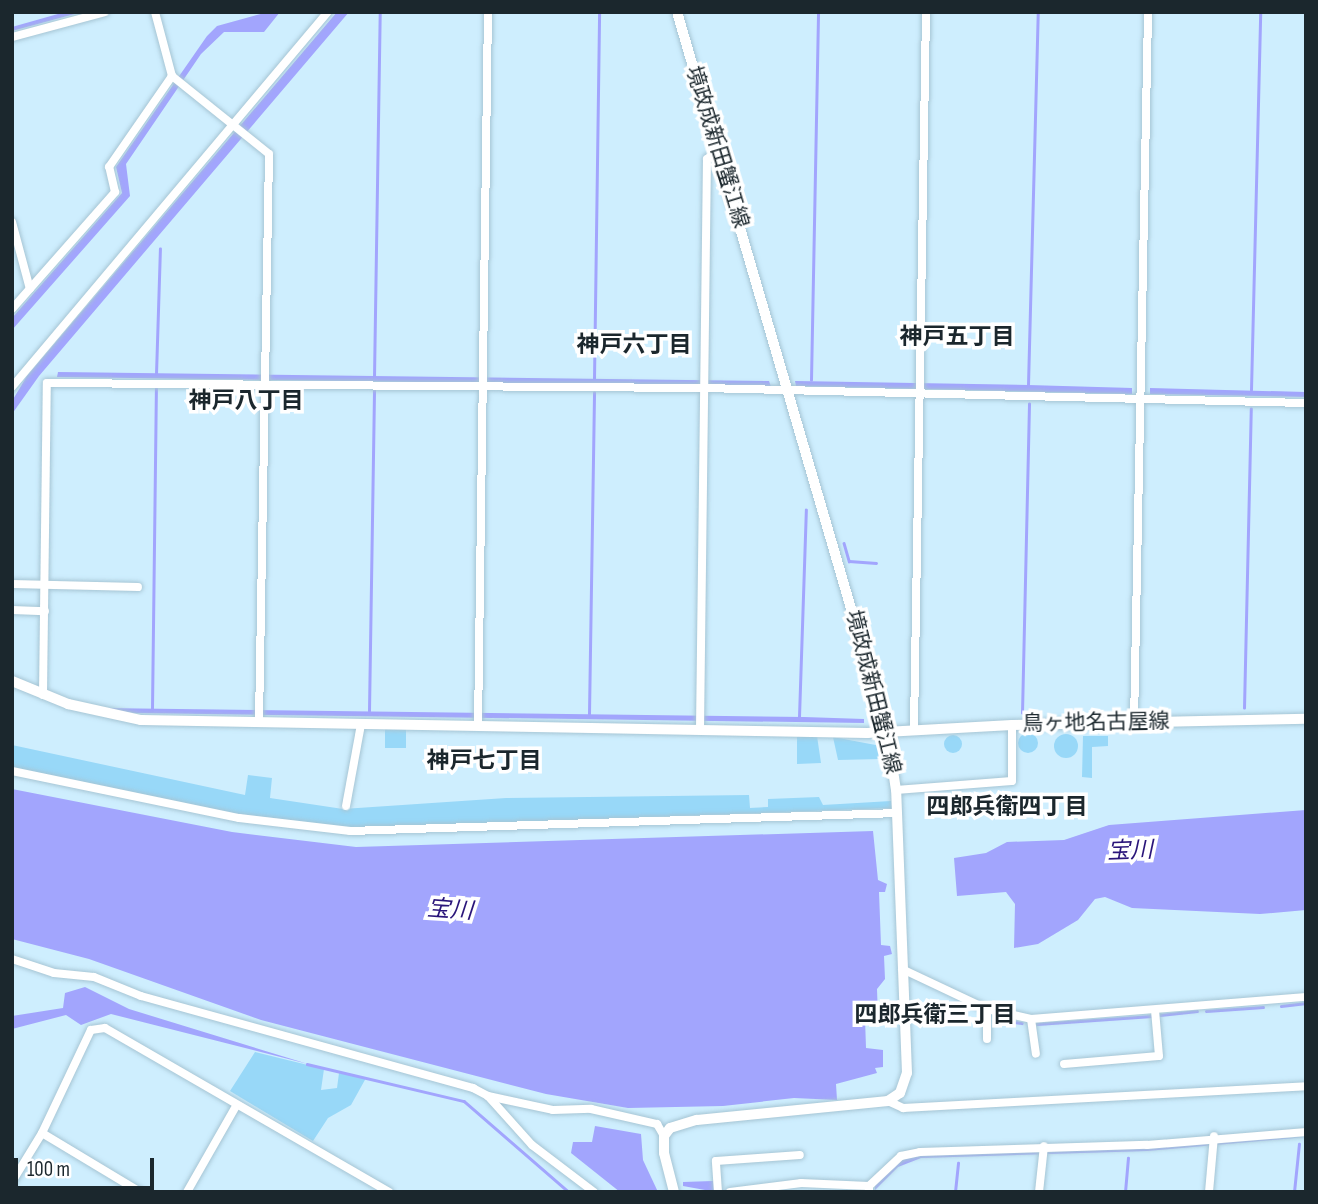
<!DOCTYPE html>
<html>
<head>
<meta charset="utf-8">
<style>
  body { margin:0 }
  #map { position:relative; width:1318px; height:1204px; overflow:hidden; background:#ceeefe; font-family:"Sofia Sans Condensed","Noto Sans JP",sans-serif }
  div>[style] { position:absolute }
  [style*='--x'] { left:calc(var(--x)*1px); top:calc(var(--y)*1px); width:calc(var(--w)*1px); rotate:calc(var(--a)*1deg) }
  .green>* { inset:0; background:#98d8f8; transform-origin:0 0 }
  .round { border-radius:50% }
  .water>* { inset:0; background:#a2a5fd }
  .stream>* { height:2.5px; margin:-1.25px; padding:0 1.25px; transform-origin:1.25px; border-radius:1.25px; background:#a2a5fd }
  .roads { filter:drop-shadow(0 0 2px #a6c5d4) drop-shadow(0 0 2px #a6c5d4) }
  .street>* { height:8px; margin:-4px; padding:0 4px; transform-origin:4px; border-radius:4px; background:#fff }
  .secondary>* { height:10px; margin:-5px; padding:0 5px; transform-origin:5px; border-radius:5px; background:#fff }
  span { translate:-50% -50%; white-space:nowrap; text-align:center; line-height:1.15; -webkit-text-stroke:7px #fff; paint-order:stroke }
  .street-label { font-size:21px; color:#1b272d }
  .neighbourhood-label { font-size:23px; color:#1b272d; font-weight:700 }
  .water-label { font-size:23px; color:#2a157a; font-style:italic }
  .frame { position:absolute; inset:0; border:14px solid #1b272d; pointer-events:none }
  .scale { position:absolute; left:14px; top:1158px; width:140px; height:32px; box-sizing:border-box; border:4px solid #1b272d; border-top:0; padding-left:9px; font-size:21px; line-height:24px; white-space:nowrap; color:#1b272d; -webkit-text-stroke:5px #fff; paint-order:stroke }
</style>
</head>
<body>
<div id="map">
  <div class="green">
    <div style="left:385px;top:728px;width:21px;height:20px"></div>
    <div class="round" style="left:1018px;top:733px;width:20px;height:20px"></div>
    <div class="round" style="left:1054px;top:734px;width:24px;height:24px"></div>
    <div class="round" style="left:944px;top:735px;width:18px;height:18px"></div>
    <div style="clip-path:polygon(797px 736px,817px 736px,821px 763px,797px 764px)"></div>
    <div style="clip-path:polygon(1083px 736px,1108px 736px,1108px 746px,1092px 747px,1092px 778px,1082px 777px)"></div>
    <div style="clip-path:polygon(833px 737px,881px 746px,881px 759px,838px 760px)"></div>
    <div style="clip-path:polygon(12px 745px,245px 795px,248px 775px,272px 778px,270px 798px,343px 809px,506px 798px,749px 795px,750px 808px,768px 807px,768px 799px,819px 797px,823px 805px,891px 801px,892px 808px,351px 828px,208px 810px,12px 768px)"></div>
    <div style="clip-path:polygon(255px 1052px,324px 1069px,321px 1090px,337px 1088px,339px 1073px,366px 1078px,351px 1105px,328px 1118px,313px 1141px,230px 1091px)"></div>
  </div>
  <div class="water">
    <div style="clip-path:polygon(65px 12px,82px 12px,12px 31px,12px 27px)"></div>
    <div style="clip-path:polygon(268px 12px,280px 12px,264px 32px,224px 32px,201px 54px,126px 164px,130px 196px,12px 330px,12px 318px,122px 193px,116px 167px,207px 36px,217px 26px)"></div>
    <div style="clip-path:polygon(337px 12px,349px 12px,39px 376px,12px 414px,12px 401px,27px 376px)"></div>
    <div style="clip-path:polygon(58px 372px,769px 381px,771px 387px,57px 377px)"></div>
    <div style="clip-path:polygon(795px 381px,1028px 385px,1132px 388px,1132px 394px,796px 386px)"></div>
    <div style="clip-path:polygon(1150px 388px,1306px 392px,1306px 397px,1150px 394px)"></div>
    <div style="clip-path:polygon(99px 708px,804px 717px,864px 719px,864px 723px,134px 713px)"></div>
    <div style="clip-path:polygon(12px 789px,232px 832px,356px 847px,873px 831px,878px 880px,887px 884px,885px 892px,879px 892px,881px 945px,890px 946px,892px 954px,884px 956px,885px 979px,877px 989px,878px 1017px,865px 1018px,866px 1048px,883px 1050px,883px 1067px,875px 1068px,877px 1073px,836px 1084px,837px 1100px,794px 1098px,723px 1106px,628px 1108px,546px 1094px,261px 1020px,89px 959px,12px 939px)"></div>
    <div style="clip-path:polygon(1306px 810px,1306px 910px,1260px 914px,1132px 908px,1105px 897px,1095px 899px,1078px 920px,1038px 944px,1014px 948px,1015px 904px,1006px 892px,957px 896px,954px 858px,986px 853px,1007px 842px,1064px 840px,1109px 825px)"></div>
    <div style="clip-path:polygon(85px 987px,129px 1009px,308px 1064px,111px 1014px,81px 1025px,66px 1015px,12px 1029px,12px 1016px,63px 1008px,65px 993px)"></div>
    <div style="clip-path:polygon(595px 1126px,641px 1134px,643px 1160px,658px 1192px,620px 1192px,571px 1153px,573px 1142px,592px 1142px)"></div>
    <div style="clip-path:polygon(1306px 1137px,1147px 1151px,921px 1158px,898px 1167px,875px 1190px,875px 1184px,901px 1160px,921px 1155px)"></div>
    <div style="clip-path:polygon(713px 1181px,716px 1192px,683px 1186px,683px 1182px)"></div>
  </div>
  <div class="stream">
    <div style="--x:156;--y:374;--w:125;--a:-88.2"></div>
    <div style="--x:374;--y:377;--w:365;--a:-89.1"></div>
    <div style="--x:594;--y:379;--w:367;--a:-89.2"></div>
    <div style="--x:811;--y:380;--w:368;--a:-88.9"></div>
    <div style="--x:1028;--y:385;--w:373;--a:-88.5"></div>
    <div style="--x:1251;--y:390;--w:378;--a:-88.6"></div>
    <div style="--x:844;--y:543;--w:19;--a:74"></div>
    <div style="--x:849;--y:561;--w:27;--a:4"></div>
    <div style="--x:1244;--y:708;--w:299;--a:-88.7"></div>
    <div style="--x:152;--y:709;--w:320;--a:-89.3"></div>
    <div style="--x:369;--y:711;--w:321;--a:-89.1"></div>
    <div style="--x:1022;--y:713;--w:309;--a:-88.7"></div>
    <div style="--x:589;--y:714;--w:321;--a:-89.1"></div>
    <div style="--x:799;--y:717;--w:207;--a:-88.1"></div>
    <div style="--x:1281;--y:1006;--w:25;--a:-7"></div>
    <div style="--x:1206;--y:1011;--w:57;--a:-4"></div>
    <div style="--x:1160;--y:1015;--w:37;--a:-6"></div>
    <div style="--x:996;--y:1019;--w:26;--a:9"></div>
    <div style="--x:1037;--y:1024;--w:115;--a:-4"></div>
    <div style="--x:307;--y:1064;--w:161;--a:13.3"></div>
    <div style="--x:464;--y:1101;--w:139;--a:40.9"></div>
    <div style="--x:955;--y:1192;--w:29;--a:-84"></div>
    <div style="--x:1125;--y:1192;--w:34;--a:-85"></div>
    <div style="--x:1294;--y:1192;--w:48;--a:-84.1"></div>
  </div>
  <div class="roads">
    <div class="street">
      <div style="--x:12;--y:37;--w:96;--a:-15"></div>
      <div style="--x:172;--y:76;--w:124;--a:38.8"></div>
      <div style="--x:269;--y:154;--w:568;--a:91.01"></div>
      <div style="--x:12;--y:222;--w:69;--a:75"></div>
      <div style="--x:12;--y:309;--w:156;--a:-48.6"></div>
      <div style="--x:115;--y:192;--w:26;--a:-103"></div>
      <div style="--x:109;--y:167;--w:111;--a:-55.3"></div>
      <div style="--x:172;--y:76;--w:66;--a:-104.9"></div>
      <div style="--x:12;--y:387;--w:490;--a:-49.9"></div>
      <div style="--x:12;--y:584;--w:126;--a:1.4"></div>
      <div style="--x:12;--y:610;--w:33;--a:2"></div>
      <div style="--x:43;--y:695;--w:312;--a:-89.3"></div>
      <div style="--x:47;--y:383;--w:657;--a:0.44"></div>
      <div style="--x:704;--y:388;--w:602;--a:1.43"></div>
      <div style="--x:1134;--y:723;--w:711;--a:-88.87"></div>
      <div style="--x:478;--y:726;--w:714;--a:-89.2"></div>
      <div style="--x:914;--y:728;--w:716;--a:-89.04"></div>
      <div style="--x:700;--y:729;--w:570;--a:-89.3"></div>
      <div style="--x:707;--y:159;--w:14;--a:-39"></div>
      <div style="--x:12;--y:771;--w:232;--a:11.7"></div>
      <div style="--x:239;--y:818;--w:112;--a:6.7"></div>
      <div style="--x:350;--y:831;--w:547;--a:-1.88"></div>
      <div style="--x:896;--y:790;--w:116;--a:-4.4"></div>
      <div style="--x:1012;--y:781;--w:56;--a:-90"></div>
      <div style="--x:346;--y:806;--w:83;--a:-79.6"></div>
      <div style="--x:12;--y:959;--w:44;--a:18.4"></div>
      <div style="--x:54;--y:973;--w:40;--a:5.7"></div>
      <div style="--x:94;--y:977;--w:51;--a:22"></div>
      <div style="--x:141;--y:996;--w:345;--a:15.5"></div>
      <div style="--x:473;--y:1088;--w:17;--a:28"></div>
      <div style="--x:488;--y:1096;--w:66;--a:12.2"></div>
      <div style="--x:553;--y:1110;--w:38;--a:-2"></div>
      <div style="--x:591;--y:1109;--w:68;--a:12.8"></div>
      <div style="--x:657;--y:1124;--w:14;--a:60"></div>
      <div style="--x:902;--y:969;--w:94;--a:25.2"></div>
      <div style="--x:987;--y:1009;--w:45;--a:12.8"></div>
      <div style="--x:1031;--y:1019;--w:276;--a:-4.6"></div>
      <div style="--x:1031;--y:1019;--w:35;--a:82"></div>
      <div style="--x:987;--y:1039;--w:30;--a:-90"></div>
      <div style="--x:1064;--y:1064;--w:95;--a:-4.8"></div>
      <div style="--x:1159;--y:1056;--w:46;--a:-95"></div>
      <div style="--x:488;--y:1096;--w:66;--a:48.1"></div>
      <div style="--x:532;--y:1145;--w:78;--a:37.2"></div>
      <div style="--x:888;--y:1101;--w:17;--a:25"></div>
      <div style="--x:903;--y:1108;--w:404;--a:-3.1"></div>
      <div style="--x:42;--y:1133;--w:114;--a:31"></div>
      <div style="--x:12;--y:1182;--w:57;--a:-58.5"></div>
      <div style="--x:42;--y:1133;--w:114;--a:-64.6"></div>
      <div style="--x:91;--y:1030;--w:14;--a:-8"></div>
      <div style="--x:105;--y:1028;--w:328;--a:30"></div>
      <div style="--x:187;--y:1192;--w:99;--a:-60.3"></div>
      <div style="--x:718;--y:1192;--w:31;--a:-94"></div>
      <div style="--x:716;--y:1161;--w:84;--a:-4.1"></div>
      <div style="--x:730;--y:1192;--w:72;--a:-7.2"></div>
      <div style="--x:801;--y:1183;--w:68;--a:2.5"></div>
      <div style="--x:869;--y:1192;--w:6;--a:-90"></div>
      <div style="--x:869;--y:1186;--w:44;--a:-43.2"></div>
      <div style="--x:901;--y:1156;--w:19;--a:-12"></div>
      <div style="--x:920;--y:1152;--w:227;--a:-1.8"></div>
      <div style="--x:1147;--y:1145;--w:160;--a:-4.7"></div>
      <div style="--x:1039;--y:1192;--w:46;--a:-83.8"></div>
      <div style="--x:1209;--y:1192;--w:56;--a:-84.9"></div>
    </div>
    <div class="secondary">
      <div style="--x:12;--y:681;--w:61;--a:22.3"></div>
      <div style="--x:68;--y:704;--w:75;--a:12.4"></div>
      <div style="--x:141;--y:720;--w:726;--a:1.03"></div>
      <div style="--x:867;--y:733;--w:145;--a:-3.2"></div>
      <div style="--x:1012;--y:725;--w:294;--a:-1.2"></div>
      <div style="--x:674;--y:1192;--w:40;--a:-104.4"></div>
      <div style="--x:664;--y:1153;--w:17;--a:-90"></div>
      <div style="--x:664;--y:1136;--w:10;--a:-53"></div>
      <div style="--x:670;--y:1128;--w:28;--a:-17"></div>
      <div style="--x:697;--y:1120;--w:192;--a:-5.7"></div>
      <div style="--x:888;--y:1101;--w:14;--a:-34"></div>
      <div style="--x:900;--y:1093;--w:21;--a:-71"></div>
      <div style="--x:907;--y:1073;--w:283;--a:-92.2"></div>
      <div style="--x:896;--y:790;--w:59;--a:-98.8"></div>
      <div style="--x:887;--y:732;--w:750;--a:-106.26"></div>
    </div>
  </div>
  <div class="street-label">
    <span style="left:717px;top:147px;rotate:73deg">境政成新田蟹江線</span>
    <span style="left:873px;top:692px;rotate:76deg">境政成新田蟹江線</span>
    <span style="left:1096px;top:723px;rotate:-1deg">鳥ヶ地名古屋線</span>
  </div>
  <div class="neighbourhood-label">
    <span style="left:957px;top:337px">神戸五丁目</span>
    <span style="left:634px;top:345px">神戸六丁目</span>
    <span style="left:246px;top:401px">神戸八丁目</span>
    <span style="left:484px;top:761px">神戸七丁目</span>
    <span style="left:1007px;top:807px">四郎兵衛四丁目</span>
    <span style="left:935px;top:1015px">四郎兵衛三丁目</span>
  </div>
  <div class="water-label">
    <span style="left:1130px;top:851px;rotate:-2deg">宝川</span>
    <span style="left:450px;top:910px;rotate:4deg">宝川</span>
  </div>
  <div class="frame"></div>
  <div class="scale">100 m</div>
</div>
</body>
</html>
